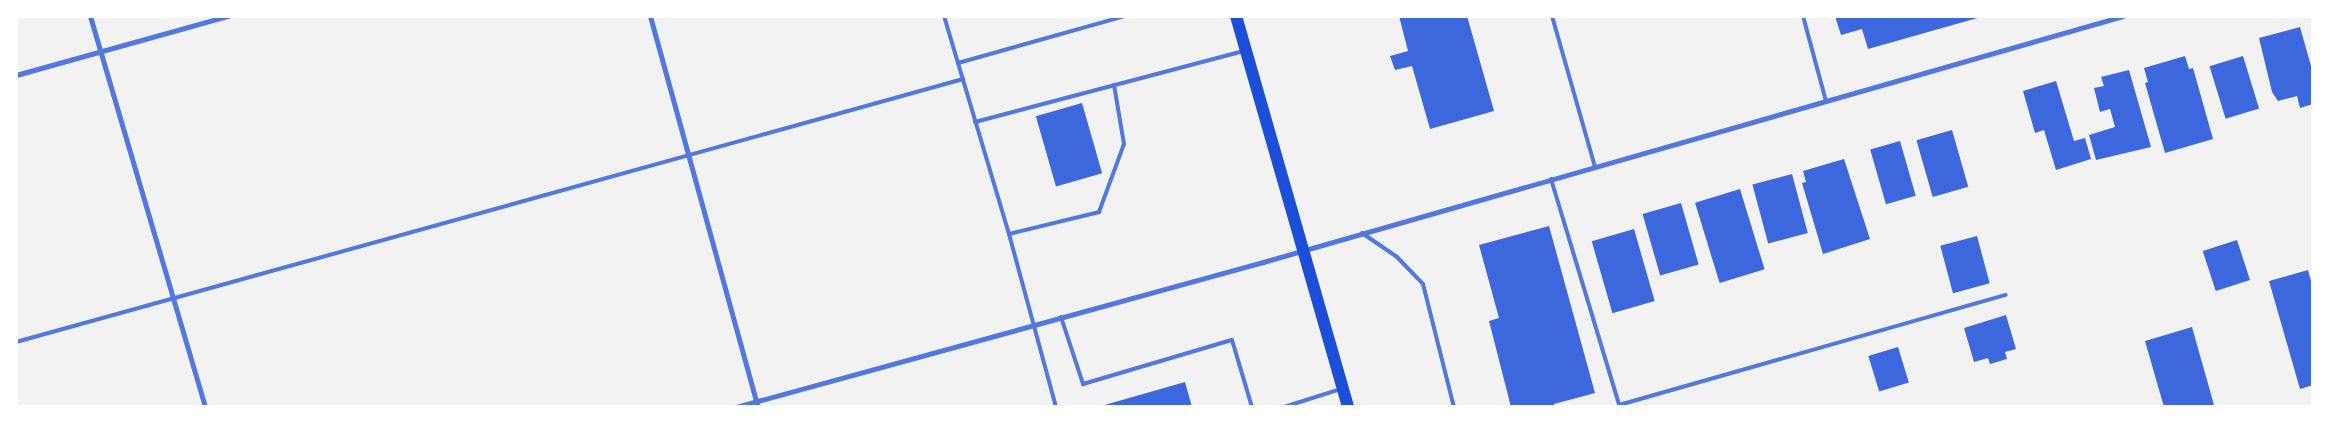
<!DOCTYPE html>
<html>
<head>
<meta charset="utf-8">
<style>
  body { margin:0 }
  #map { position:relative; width:2329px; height:423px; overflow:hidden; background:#f2f2f2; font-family:Merriweather,serif }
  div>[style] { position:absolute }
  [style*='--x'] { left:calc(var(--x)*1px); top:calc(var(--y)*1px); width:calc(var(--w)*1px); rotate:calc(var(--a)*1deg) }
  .building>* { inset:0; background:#3d67dc; transform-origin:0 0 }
  .service>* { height:4px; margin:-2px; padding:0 2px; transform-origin:2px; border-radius:2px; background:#5277de }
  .minor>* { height:5px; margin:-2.5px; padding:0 2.5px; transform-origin:2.5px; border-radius:2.5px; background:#5277de }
  .primary>* { height:12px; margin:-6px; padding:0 6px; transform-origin:6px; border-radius:6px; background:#1d4ed8 }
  span { translate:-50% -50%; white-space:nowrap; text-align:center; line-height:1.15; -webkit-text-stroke:4px #fff; paint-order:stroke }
  .frame { position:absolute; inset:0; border:18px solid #fff; pointer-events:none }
</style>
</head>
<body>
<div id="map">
  <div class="building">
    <div style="clip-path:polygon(1399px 16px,1467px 16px,1494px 111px,1430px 129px,1412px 66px,1395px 70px,1390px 56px,1408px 51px)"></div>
    <div style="clip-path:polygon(1835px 16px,1980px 16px,1981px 17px,1868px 49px,1862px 29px,1841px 35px)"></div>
    <div style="clip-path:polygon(2300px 27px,2313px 73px,2313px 104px,2300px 108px,2297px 96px,2278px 101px,2272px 92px,2259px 38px)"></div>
    <div style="clip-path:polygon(2185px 56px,2189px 69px,2193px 68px,2213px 139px,2165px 153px,2145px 83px,2148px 82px,2144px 68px)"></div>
    <div style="left:2243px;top:56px;width:55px;height:35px;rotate:73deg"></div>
    <div style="clip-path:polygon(2129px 70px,2151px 147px,2096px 160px,2089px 135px,2115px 127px,2110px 109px,2100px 112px,2094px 88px,2104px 86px,2101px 77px)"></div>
    <div style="clip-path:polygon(2056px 81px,2074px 141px,2085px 138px,2091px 159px,2056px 170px,2044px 130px,2035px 133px,2023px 91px)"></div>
    <div style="left:1082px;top:103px;width:73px;height:48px;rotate:74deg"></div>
    <div style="left:1952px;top:130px;width:59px;height:37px;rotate:74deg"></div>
    <div style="left:1900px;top:141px;width:57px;height:31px;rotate:74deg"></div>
    <div style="clip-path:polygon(1844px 159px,1870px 239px,1823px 254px,1802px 183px,1806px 182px,1803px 171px)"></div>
    <div style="left:1792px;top:174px;width:61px;height:41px;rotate:75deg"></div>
    <div style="left:1740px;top:189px;width:84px;height:47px;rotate:73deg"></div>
    <div style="left:1681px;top:203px;width:64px;height:40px;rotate:74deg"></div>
    <div style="clip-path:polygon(1549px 226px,1595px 393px,1554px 404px,1554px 407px,1511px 407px,1489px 321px,1499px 318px,1479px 245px)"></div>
    <div style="left:1634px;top:229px;width:75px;height:44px;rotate:74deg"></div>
    <div style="left:1977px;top:236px;width:49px;height:38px;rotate:75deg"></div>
    <div style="left:2237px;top:240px;width:42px;height:36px;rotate:72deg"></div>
    <div style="clip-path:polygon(2308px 270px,2313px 288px,2313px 385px,2300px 389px,2269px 281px)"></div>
    <div style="clip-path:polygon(2006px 315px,2016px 349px,2005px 352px,2007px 359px,1990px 364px,1988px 358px,1974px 362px,1964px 328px)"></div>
    <div style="clip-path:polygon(2192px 327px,2214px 405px,2164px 407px,2145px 341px)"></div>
    <div style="left:1898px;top:347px;width:37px;height:31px;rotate:73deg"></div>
    <div style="clip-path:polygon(1185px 382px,1192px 407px,1101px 407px,1101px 406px)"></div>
  </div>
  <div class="service">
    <div style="--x:944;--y:16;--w:227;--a:73.4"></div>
    <div style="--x:1009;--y:234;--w:179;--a:74.8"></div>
    <div style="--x:1552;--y:16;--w:157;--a:74.1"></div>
    <div style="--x:1803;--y:16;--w:88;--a:74.9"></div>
    <div style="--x:958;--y:63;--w:173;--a:-15.7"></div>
    <div style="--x:975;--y:122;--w:278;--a:-14.8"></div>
    <div style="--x:1551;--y:179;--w:238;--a:73.2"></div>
    <div style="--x:1362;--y:233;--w:42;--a:34.4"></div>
    <div style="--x:1397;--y:257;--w:37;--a:46"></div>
    <div style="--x:1423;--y:284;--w:127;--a:75.9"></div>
    <div style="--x:1009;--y:234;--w:93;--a:-13.7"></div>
    <div style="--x:1099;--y:212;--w:72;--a:-69.8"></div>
    <div style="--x:1124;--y:144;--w:60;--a:-99.6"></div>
    <div style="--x:1061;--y:317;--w:71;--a:71.8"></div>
    <div style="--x:1083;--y:384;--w:155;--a:-16.5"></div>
    <div style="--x:1232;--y:340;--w:70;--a:73.4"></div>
    <div style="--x:16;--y:342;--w:983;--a:-15.52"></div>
    <div style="--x:1619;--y:405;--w:402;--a:-15.9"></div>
    <div style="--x:1284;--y:407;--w:60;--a:-17.5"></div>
  </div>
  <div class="minor">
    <div style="--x:90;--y:16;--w:408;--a:73.6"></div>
    <div style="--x:650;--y:16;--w:406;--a:74.6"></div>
    <div style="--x:16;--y:75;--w:220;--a:-15.6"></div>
    <div style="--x:736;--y:407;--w:547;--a:-15.38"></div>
    <div style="--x:1263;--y:262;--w:894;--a:-15.96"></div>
  </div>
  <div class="primary">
    <div style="--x:1236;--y:16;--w:407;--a:74"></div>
  </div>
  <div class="frame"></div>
</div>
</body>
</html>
